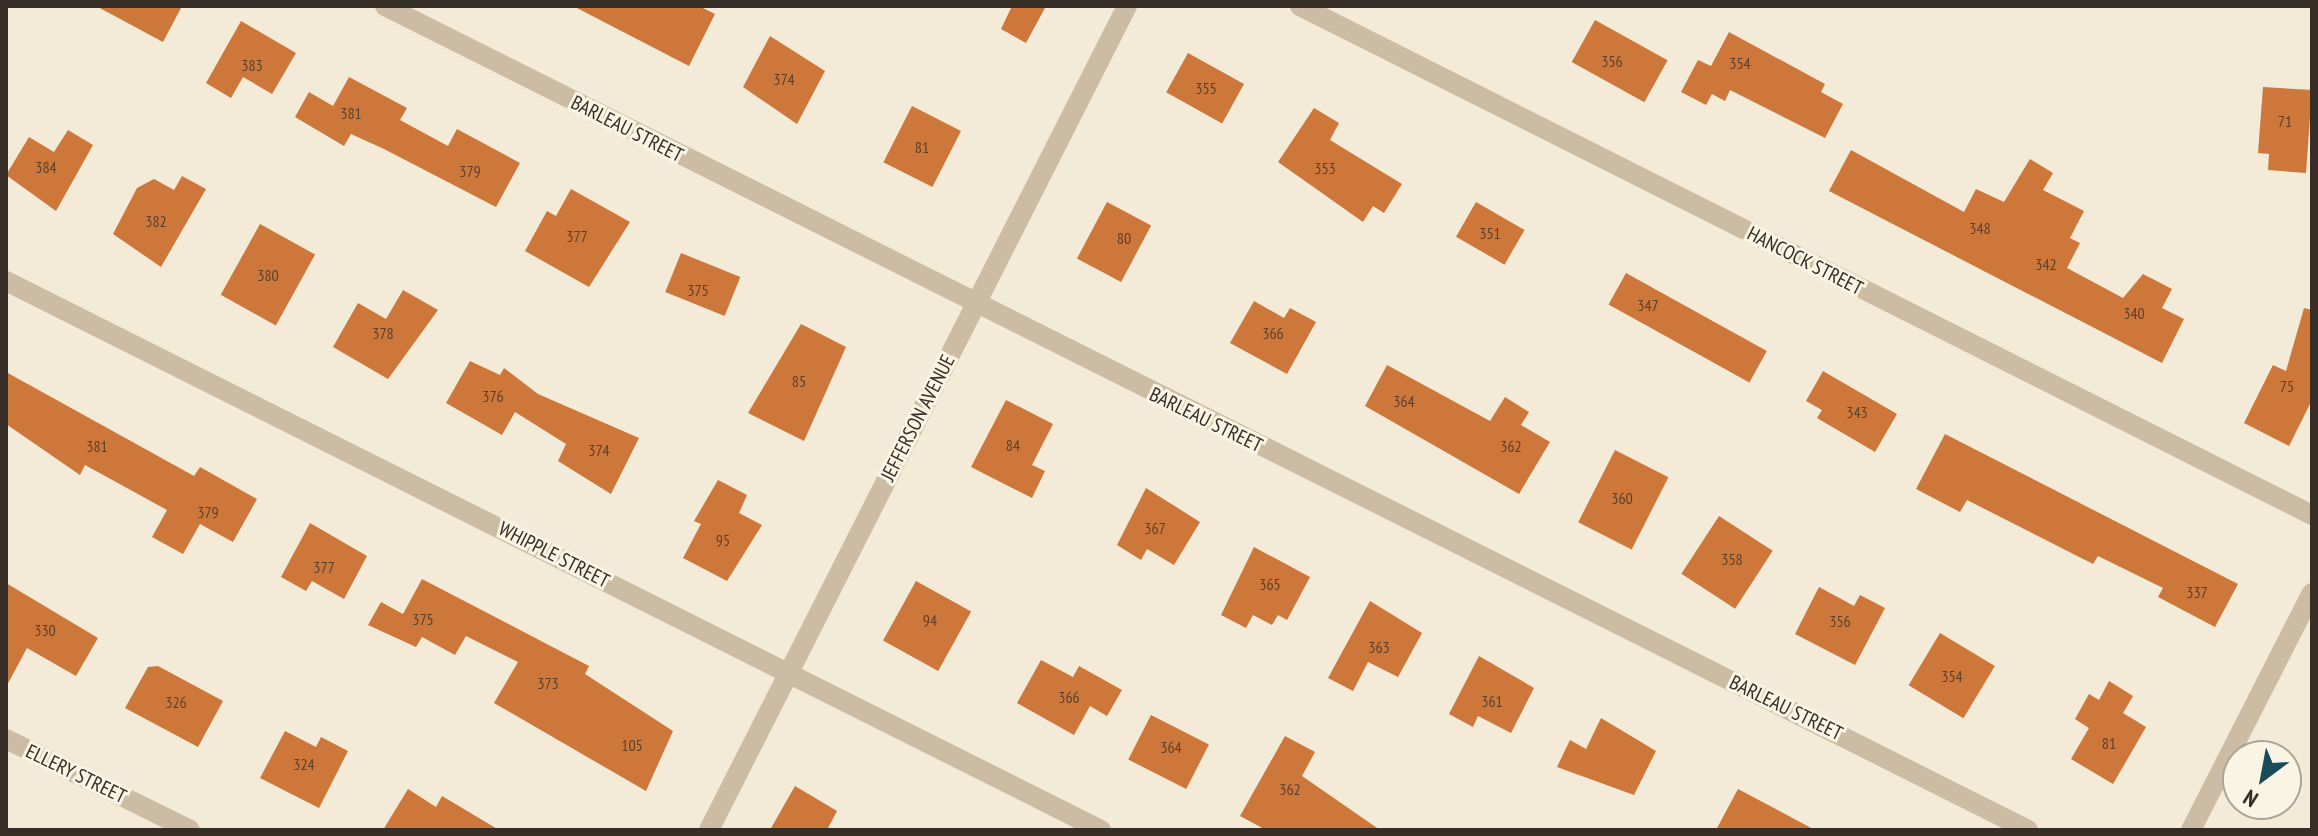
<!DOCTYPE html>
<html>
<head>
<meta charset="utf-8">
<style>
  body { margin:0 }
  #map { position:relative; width:2318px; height:836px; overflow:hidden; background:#f3ead8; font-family:"PT Sans Narrow",sans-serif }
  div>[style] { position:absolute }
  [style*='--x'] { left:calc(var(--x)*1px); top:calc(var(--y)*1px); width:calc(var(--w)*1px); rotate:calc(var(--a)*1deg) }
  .building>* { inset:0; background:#ce773a; transform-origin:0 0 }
  .minor>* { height:20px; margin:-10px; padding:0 10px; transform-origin:10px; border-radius:10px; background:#cbbca3 }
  span { translate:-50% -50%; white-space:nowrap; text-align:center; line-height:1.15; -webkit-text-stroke:6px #faf4e4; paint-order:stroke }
  .number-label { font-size:16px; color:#5c402b }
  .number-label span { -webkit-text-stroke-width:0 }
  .street-label { font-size:20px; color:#362d26 }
  .frame { position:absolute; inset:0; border:8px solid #362d26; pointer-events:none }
  .north { position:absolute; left:2222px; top:740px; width:80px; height:80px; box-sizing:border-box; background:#faf4e4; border:2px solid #aca498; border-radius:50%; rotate:212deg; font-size:22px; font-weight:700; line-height:32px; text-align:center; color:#362d26 }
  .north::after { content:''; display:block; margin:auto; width:28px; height:36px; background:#194b5a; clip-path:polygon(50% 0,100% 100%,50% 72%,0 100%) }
</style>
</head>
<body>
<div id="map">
  <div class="building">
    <div style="clip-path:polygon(96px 6px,182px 6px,163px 42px)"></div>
    <div style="clip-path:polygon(573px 6px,699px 6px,715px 14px,689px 66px)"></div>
    <div style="clip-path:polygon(1012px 6px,1046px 6px,1026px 43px,1001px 29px)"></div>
    <div style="left:1595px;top:20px;width:83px;height:48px;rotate:29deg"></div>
    <div style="clip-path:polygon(241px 21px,296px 53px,272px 94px,243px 77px,231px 98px,206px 83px)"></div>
    <div style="clip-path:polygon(1729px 32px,1825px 84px,1821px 92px,1843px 104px,1825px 138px,1730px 90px,1725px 101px,1712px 94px,1706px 105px,1681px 92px,1698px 60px,1711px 66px)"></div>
    <div style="clip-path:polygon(770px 36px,825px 71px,797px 124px,743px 87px)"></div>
    <div style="left:1188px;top:53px;width:64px;height:45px;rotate:29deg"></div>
    <div style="clip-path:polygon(349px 77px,407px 108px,400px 120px,448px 146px,457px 129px,520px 163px,496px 207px,384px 149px,351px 134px,344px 146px,295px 117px,309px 92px,333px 106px)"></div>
    <div style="clip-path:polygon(2263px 87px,2312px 90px,2306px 173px,2268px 170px,2269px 154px,2258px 153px)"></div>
    <div style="left:912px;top:106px;width:55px;height:63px;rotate:27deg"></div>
    <div style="clip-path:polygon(1314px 108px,1339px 123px,1330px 140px,1402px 184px,1384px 213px,1373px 206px,1363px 222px,1278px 162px)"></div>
    <div style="clip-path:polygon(68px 130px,93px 145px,56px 211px,6px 175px,29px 137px,54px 152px)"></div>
    <div style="clip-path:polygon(1851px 150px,1964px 212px,1976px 189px,2004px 202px,2030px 159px,2053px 173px,2043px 190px,2084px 211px,2070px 238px,2080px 243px,2067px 268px,2123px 298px,2143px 274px,2172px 289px,2162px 308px,2184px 319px,2162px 363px,1829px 191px)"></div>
    <div style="clip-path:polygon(182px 176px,206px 189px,161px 267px,113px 234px,137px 188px,154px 179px,174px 190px)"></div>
    <div style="clip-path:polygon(571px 189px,630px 222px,589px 287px,525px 251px,547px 211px,556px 216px)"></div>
    <div style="left:1107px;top:202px;width:50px;height:64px;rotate:28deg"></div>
    <div style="left:1476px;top:202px;width:56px;height:40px;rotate:30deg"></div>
    <div style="left:260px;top:224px;width:63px;height:81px;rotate:29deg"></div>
    <div style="left:681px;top:253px;width:64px;height:42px;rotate:22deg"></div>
    <div style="left:1626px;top:273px;width:161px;height:36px;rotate:29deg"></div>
    <div style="clip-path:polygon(403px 290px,438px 310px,388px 379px,333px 347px,358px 303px,386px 319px)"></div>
    <div style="clip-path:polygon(1254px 301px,1284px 318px,1290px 308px,1316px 322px,1287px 374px,1230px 343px)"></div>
    <div style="clip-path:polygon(2304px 308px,2312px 310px,2312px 400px,2289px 446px,2244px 423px,2273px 365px,2286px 371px)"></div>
    <div style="clip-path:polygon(801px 324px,846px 347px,804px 441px,748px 413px)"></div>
    <div style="clip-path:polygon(470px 361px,500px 375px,504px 368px,538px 394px,639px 438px,611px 494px,558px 461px,566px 444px,515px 412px,502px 435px,446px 403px)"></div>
    <div style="clip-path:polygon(1387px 365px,1490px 421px,1505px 397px,1529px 412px,1521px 425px,1550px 442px,1519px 494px,1365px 406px)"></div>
    <div style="clip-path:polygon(1823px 371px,1897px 414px,1875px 452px,1817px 418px,1822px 410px,1806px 401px)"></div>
    <div style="clip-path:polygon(6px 372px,194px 476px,200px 467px,257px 499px,233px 542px,200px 524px,183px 554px,152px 537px,167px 510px,85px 465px,80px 475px,6px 424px)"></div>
    <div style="clip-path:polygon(1006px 400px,1053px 424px,1032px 465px,1045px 471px,1032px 498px,971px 467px)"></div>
    <div style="clip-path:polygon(1945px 434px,2238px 584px,2215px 627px,2158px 597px,2163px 588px,2098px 556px,2093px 564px,1967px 500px,1960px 512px,1916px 489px)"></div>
    <div style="left:1615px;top:450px;width:60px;height:81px;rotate:27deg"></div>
    <div style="clip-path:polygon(718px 480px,747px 495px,739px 513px,762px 525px,727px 581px,683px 558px,701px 524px,694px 521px)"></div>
    <div style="clip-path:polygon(1146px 488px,1200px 522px,1174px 565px,1147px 549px,1141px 560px,1117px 545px)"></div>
    <div style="left:1719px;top:516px;width:64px;height:69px;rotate:33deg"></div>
    <div style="clip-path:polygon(310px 523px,367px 556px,344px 599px,312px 581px,306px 591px,281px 577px)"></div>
    <div style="clip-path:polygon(1254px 547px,1310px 577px,1287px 620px,1278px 615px,1272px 625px,1253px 615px,1246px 628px,1221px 615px)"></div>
    <div style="clip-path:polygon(422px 579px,589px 666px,585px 674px,673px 731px,646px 791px,494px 703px,518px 662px,466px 636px,455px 655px,422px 637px,416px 647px,368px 625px,381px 602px,403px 614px)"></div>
    <div style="left:916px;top:581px;width:63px;height:68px;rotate:29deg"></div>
    <div style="clip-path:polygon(6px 583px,98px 638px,76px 676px,27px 648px,6px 687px)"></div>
    <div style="clip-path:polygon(1819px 587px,1854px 606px,1860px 595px,1885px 608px,1855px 665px,1795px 634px)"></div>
    <div style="clip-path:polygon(1370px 601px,1422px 633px,1398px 677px,1368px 662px,1353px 691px,1328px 678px)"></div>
    <div style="left:1940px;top:633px;width:64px;height:61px;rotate:31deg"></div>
    <div style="clip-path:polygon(1479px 656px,1534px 688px,1511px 733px,1478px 716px,1473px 727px,1449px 714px)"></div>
    <div style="clip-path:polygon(1041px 660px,1073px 677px,1079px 666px,1122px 690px,1107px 716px,1090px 706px,1074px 735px,1017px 703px)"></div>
    <div style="clip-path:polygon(158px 666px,223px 701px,198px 747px,125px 708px,148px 667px)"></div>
    <div style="clip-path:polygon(2109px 681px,2133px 696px,2123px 713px,2146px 727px,2113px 784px,2071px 759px,2089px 728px,2075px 719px,2089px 694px,2099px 700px)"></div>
    <div style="left:1151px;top:715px;width:65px;height:50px;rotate:27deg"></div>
    <div style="clip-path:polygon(1601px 718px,1656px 751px,1634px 795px,1557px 767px,1570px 740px,1586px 749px)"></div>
    <div style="clip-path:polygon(285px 731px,316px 747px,321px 737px,348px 751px,319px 808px,260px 778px)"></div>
    <div style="clip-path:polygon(1285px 736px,1315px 752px,1302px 776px,1380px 830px,1266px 830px,1240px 816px)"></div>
    <div style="clip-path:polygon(795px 786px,837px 811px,827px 830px,770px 830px)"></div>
    <div style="clip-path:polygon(408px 789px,436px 807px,442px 796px,499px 830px,383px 830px)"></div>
    <div style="clip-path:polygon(1738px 789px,1815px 830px,1716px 830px)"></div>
  </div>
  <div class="minor">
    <div style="--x:385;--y:6;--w:1838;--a:26.63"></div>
    <div style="--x:1300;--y:6;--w:1133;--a:26.7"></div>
    <div style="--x:6;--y:281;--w:1225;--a:26.63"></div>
    <div style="--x:6;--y:739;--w:205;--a:26.3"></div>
    <div style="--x:709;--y:830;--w:924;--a:-63.1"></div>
    <div style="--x:2191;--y:830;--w:266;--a:-63"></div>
  </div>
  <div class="number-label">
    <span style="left:1612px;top:61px">356</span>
    <span style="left:1740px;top:63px">354</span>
    <span style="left:252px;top:65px">383</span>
    <span style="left:784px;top:79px">374</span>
    <span style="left:1206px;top:88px">355</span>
    <span style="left:351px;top:113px">381</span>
    <span style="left:2285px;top:121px">71</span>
    <span style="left:922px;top:147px">81</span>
    <span style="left:46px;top:167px">384</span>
    <span style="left:1325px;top:168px">353</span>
    <span style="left:470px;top:171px">379</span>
    <span style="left:156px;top:221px">382</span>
    <span style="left:1980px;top:228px">348</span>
    <span style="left:1490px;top:233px">351</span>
    <span style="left:577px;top:236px">377</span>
    <span style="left:1124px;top:238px">80</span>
    <span style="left:2046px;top:264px">342</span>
    <span style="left:268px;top:275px">380</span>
    <span style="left:698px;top:290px">375</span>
    <span style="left:1648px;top:305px">347</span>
    <span style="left:2134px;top:313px">340</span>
    <span style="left:383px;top:333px">378</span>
    <span style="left:1273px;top:333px">366</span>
    <span style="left:799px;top:381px">85</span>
    <span style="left:2287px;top:386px">75</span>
    <span style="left:493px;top:396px">376</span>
    <span style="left:1404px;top:401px">364</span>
    <span style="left:1857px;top:412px">343</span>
    <span style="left:1013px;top:445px">84</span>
    <span style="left:97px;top:446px">381</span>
    <span style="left:1511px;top:446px">362</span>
    <span style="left:599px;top:450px">374</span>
    <span style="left:1622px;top:498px">360</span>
    <span style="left:208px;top:512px">379</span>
    <span style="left:1155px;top:528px">367</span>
    <span style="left:723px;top:540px">95</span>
    <span style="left:1732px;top:559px">358</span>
    <span style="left:324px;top:567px">377</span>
    <span style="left:1270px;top:584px">365</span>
    <span style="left:2197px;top:592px">337</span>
    <span style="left:423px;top:619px">375</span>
    <span style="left:930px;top:620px">94</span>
    <span style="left:1840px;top:621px">356</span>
    <span style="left:45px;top:630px">330</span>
    <span style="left:1379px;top:647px">363</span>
    <span style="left:1952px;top:676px">354</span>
    <span style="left:548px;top:683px">373</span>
    <span style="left:1069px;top:697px">366</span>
    <span style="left:1492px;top:701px">361</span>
    <span style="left:176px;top:702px">326</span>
    <span style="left:2109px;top:743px">81</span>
    <span style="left:632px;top:745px">105</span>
    <span style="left:1171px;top:747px">364</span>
    <span style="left:304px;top:764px">324</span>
    <span style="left:1290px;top:789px">362</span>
  </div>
  <div class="street-label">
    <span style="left:627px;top:129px;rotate:27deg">BARLEAU STREET</span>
    <span style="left:1805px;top:261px;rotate:27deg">HANCOCK STREET</span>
    <span style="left:918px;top:418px;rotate:-63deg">JEFFERSON AVENUE</span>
    <span style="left:1206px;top:420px;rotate:26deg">BARLEAU STREET</span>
    <span style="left:554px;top:555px;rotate:27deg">WHIPPLE STREET</span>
    <span style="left:1786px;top:708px;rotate:26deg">BARLEAU STREET</span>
    <span style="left:76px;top:774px;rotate:26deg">ELLERY STREET</span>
  </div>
  <div class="frame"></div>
  <div class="north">N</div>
</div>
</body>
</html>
